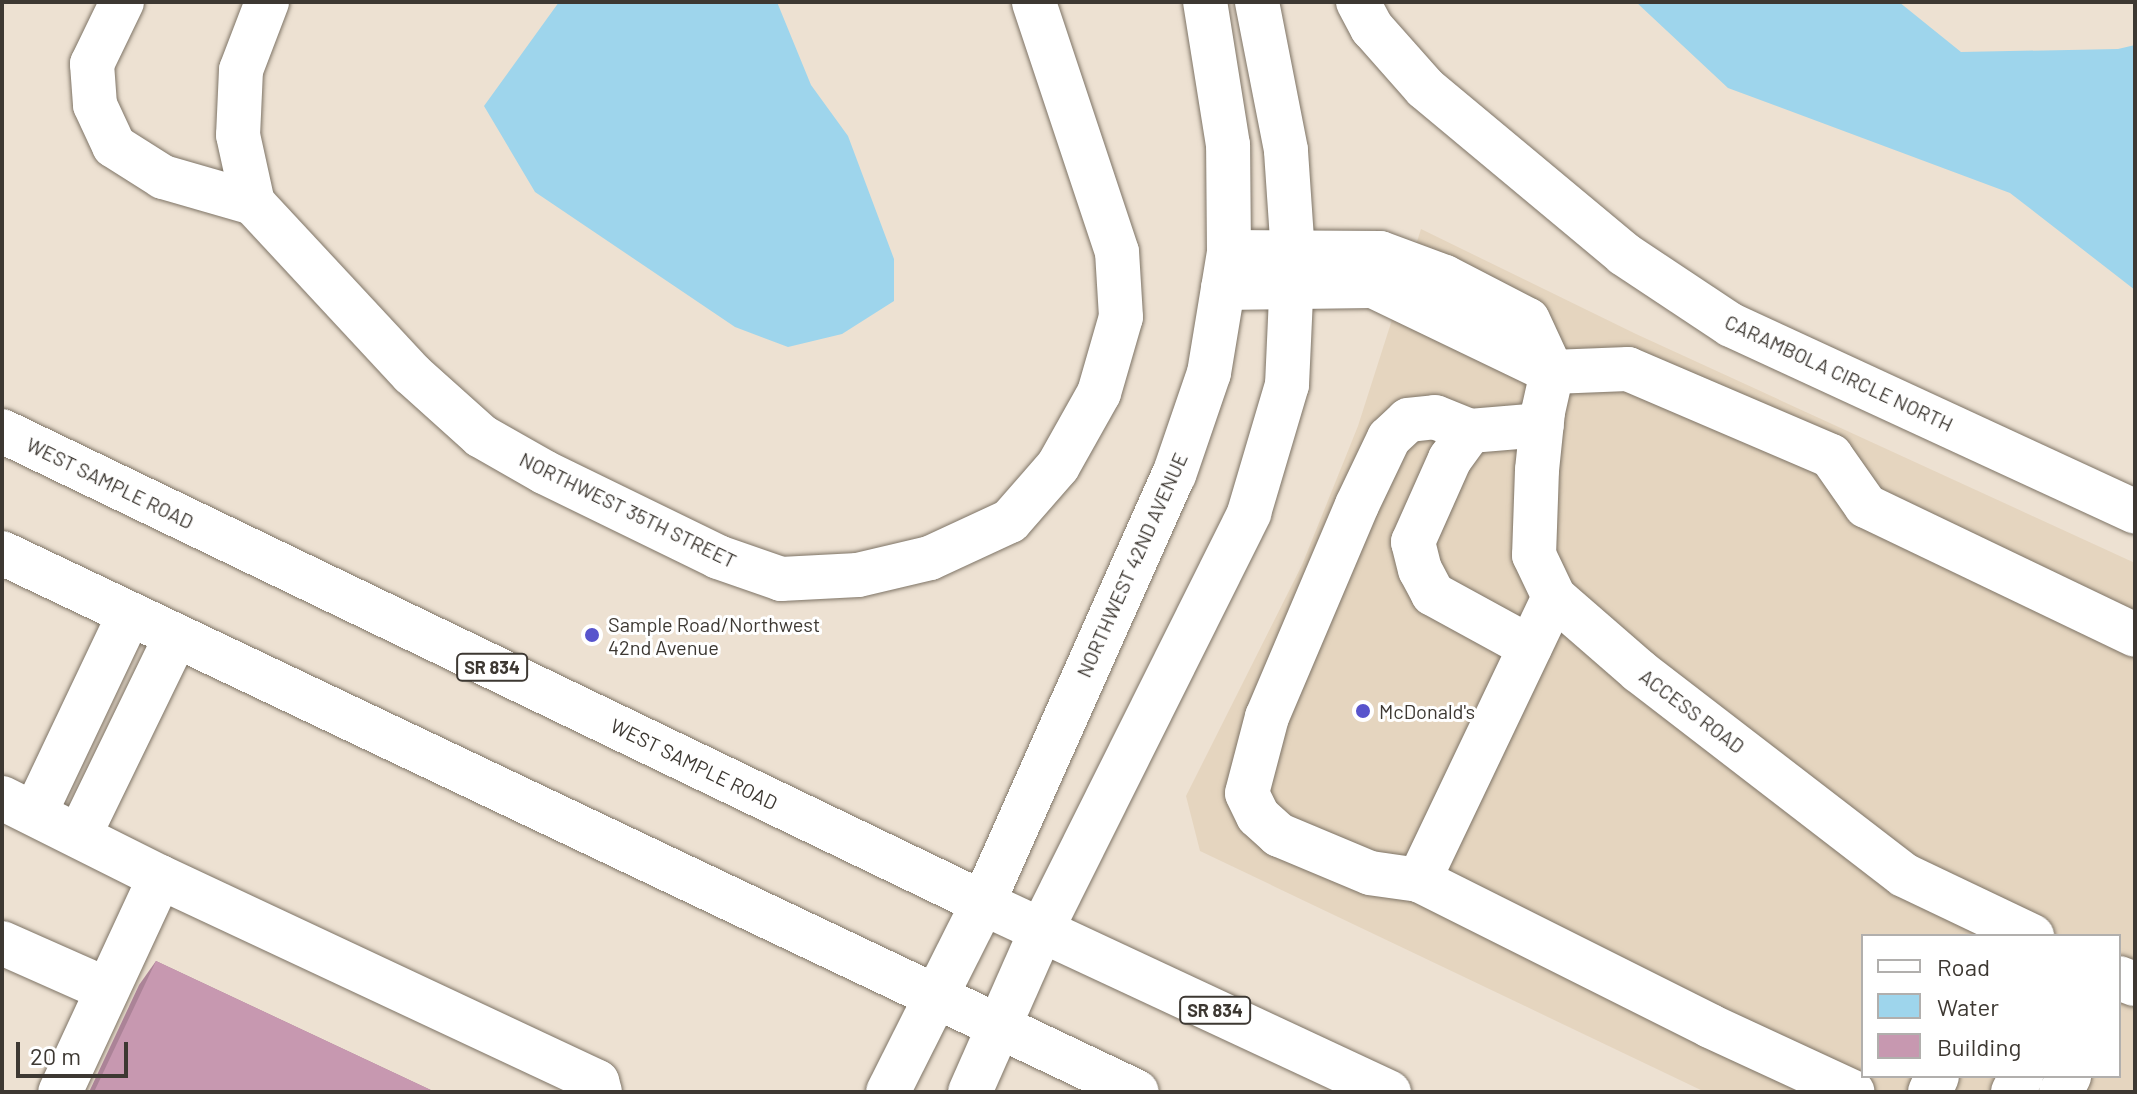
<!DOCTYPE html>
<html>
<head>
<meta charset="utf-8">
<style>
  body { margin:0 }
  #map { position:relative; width:2137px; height:1094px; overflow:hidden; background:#ede1d2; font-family:Barlow,sans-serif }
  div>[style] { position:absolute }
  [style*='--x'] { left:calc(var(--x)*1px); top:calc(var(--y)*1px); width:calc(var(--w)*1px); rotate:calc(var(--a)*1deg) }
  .built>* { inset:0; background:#e5d5bf }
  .water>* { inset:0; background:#9ed5ec }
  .roads { filter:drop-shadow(0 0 2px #7e7466) drop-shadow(0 0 2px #7e7466) }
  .minor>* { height:44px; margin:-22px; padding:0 22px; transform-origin:22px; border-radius:22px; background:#fff }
  .major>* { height:44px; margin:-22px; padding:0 22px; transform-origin:22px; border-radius:22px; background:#fff }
  .wall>* { inset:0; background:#ab8397 }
  .building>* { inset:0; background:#c798b0 }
  .dots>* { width:22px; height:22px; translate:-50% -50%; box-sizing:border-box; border:4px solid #fff; border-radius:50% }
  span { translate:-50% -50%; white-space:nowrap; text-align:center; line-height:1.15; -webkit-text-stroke:6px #fff; paint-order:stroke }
  .shield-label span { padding:2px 6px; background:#fff; border:2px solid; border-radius:6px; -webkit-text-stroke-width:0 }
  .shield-label { font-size:18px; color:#3d3832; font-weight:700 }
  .street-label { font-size:20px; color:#3d3832 }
  .poi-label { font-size:20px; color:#3d3832 }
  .left { translate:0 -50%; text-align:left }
  .frame { position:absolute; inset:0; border:4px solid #3d3832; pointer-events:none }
  .legend { position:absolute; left:1861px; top:934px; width:260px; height:144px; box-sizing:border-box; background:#fff; border:2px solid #b1afad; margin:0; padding:10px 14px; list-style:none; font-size:24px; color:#3d3832 }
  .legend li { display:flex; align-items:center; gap:16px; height:40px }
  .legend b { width:40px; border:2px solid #b1afad }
  .scale { position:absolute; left:16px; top:1042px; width:112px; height:36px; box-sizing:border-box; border:4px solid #3d3832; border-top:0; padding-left:10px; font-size:24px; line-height:28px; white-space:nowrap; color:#3d3832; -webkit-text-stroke:6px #fff; paint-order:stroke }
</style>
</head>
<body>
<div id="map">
  <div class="built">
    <div style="clip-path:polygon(evenodd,1421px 229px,1636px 334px,2135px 563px,2135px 1092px,1705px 1092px,1200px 851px,1186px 796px,1302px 565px,1358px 426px,1421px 229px,1863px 936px,2119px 936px,2119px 1076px,1863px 1076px,1863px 936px)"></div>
  </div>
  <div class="water">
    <div style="clip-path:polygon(559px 2px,777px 2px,811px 85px,848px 136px,894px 259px,894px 301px,842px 334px,788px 347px,735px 327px,535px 192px,484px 106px)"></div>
    <div style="clip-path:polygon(1636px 2px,1899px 2px,1961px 52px,2118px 49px,2135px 45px,2135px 290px,2010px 193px,1728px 88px)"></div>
  </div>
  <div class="roads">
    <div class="minor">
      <div style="--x:122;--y:2;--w:69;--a:115.8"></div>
      <div style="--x:92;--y:64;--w:41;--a:85.8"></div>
      <div style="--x:95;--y:105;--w:45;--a:65.1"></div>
      <div style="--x:114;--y:146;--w:58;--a:32.3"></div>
      <div style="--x:163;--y:177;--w:94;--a:16.1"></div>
      <div style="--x:267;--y:2;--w:73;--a:110.9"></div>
      <div style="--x:241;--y:70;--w:65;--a:92.6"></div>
      <div style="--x:238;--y:135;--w:70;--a:77.6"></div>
      <div style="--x:253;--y:203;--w:233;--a:47.1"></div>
      <div style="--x:412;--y:374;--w:93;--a:41.9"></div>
      <div style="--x:481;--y:436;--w:73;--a:29.7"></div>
      <div style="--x:544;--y:472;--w:194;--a:26"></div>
      <div style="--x:718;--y:557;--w:67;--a:19.2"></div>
      <div style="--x:781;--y:579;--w:77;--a:-3"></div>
      <div style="--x:858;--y:575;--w:74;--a:-13.3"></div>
      <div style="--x:930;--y:558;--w:88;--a:-24.8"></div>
      <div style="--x:1010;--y:521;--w:73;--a:-48.9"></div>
      <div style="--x:1058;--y:466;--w:84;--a:-60.7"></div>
      <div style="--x:1099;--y:393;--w:79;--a:-73.9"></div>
      <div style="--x:1121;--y:317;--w:65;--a:-93.5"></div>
      <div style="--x:1117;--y:252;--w:263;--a:-108.4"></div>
      <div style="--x:1358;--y:2;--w:30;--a:62"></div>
      <div style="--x:1372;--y:28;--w:80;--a:48.5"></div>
      <div style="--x:1425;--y:88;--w:259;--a:39.8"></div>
      <div style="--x:1624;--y:254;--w:128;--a:33.6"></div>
      <div style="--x:1731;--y:325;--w:445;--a:24.8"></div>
      <div style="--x:1229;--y:252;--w:151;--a:0.4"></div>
      <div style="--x:1380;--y:253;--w:69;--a:20.3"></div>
      <div style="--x:1445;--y:277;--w:93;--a:27.4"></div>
      <div style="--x:1528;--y:320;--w:57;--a:65.2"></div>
      <div style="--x:1552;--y:372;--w:41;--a:102.7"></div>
      <div style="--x:1543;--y:412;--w:58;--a:95.9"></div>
      <div style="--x:1537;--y:470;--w:85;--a:92"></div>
      <div style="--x:1534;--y:555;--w:47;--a:64.5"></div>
      <div style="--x:1554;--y:597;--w:113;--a:41"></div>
      <div style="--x:1639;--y:671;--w:334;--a:37.6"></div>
      <div style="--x:1904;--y:875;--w:142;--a:25.5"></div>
      <div style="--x:1223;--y:288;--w:150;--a:-0.8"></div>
      <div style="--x:1373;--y:286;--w:199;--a:25.7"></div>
      <div style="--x:1552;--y:372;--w:76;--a:-2.3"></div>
      <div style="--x:1628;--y:369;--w:221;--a:23.2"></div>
      <div style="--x:1831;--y:456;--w:61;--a:55"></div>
      <div style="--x:1866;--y:506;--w:298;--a:25.6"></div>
      <div style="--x:1554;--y:597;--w:314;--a:115.5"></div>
      <div style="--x:1419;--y:880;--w:326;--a:26.6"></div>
      <div style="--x:1710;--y:1026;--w:157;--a:24.8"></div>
      <div style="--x:1530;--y:647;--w:111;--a:-151.3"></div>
      <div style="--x:1433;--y:594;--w:27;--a:-118"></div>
      <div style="--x:1420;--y:570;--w:29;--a:-104"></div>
      <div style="--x:1413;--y:542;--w:91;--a:-66"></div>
      <div style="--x:1450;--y:459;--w:34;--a:-54"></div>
      <div style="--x:1470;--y:431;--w:72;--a:-4.8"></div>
      <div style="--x:2;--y:798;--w:177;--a:26.6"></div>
      <div style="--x:160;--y:877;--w:237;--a:114.9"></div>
      <div style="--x:35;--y:813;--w:219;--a:-64.6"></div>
      <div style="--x:79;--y:836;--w:222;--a:-64.1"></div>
      <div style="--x:160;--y:877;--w:483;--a:25.1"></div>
      <div style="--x:597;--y:1082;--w:10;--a:73"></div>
      <div style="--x:1419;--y:880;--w:49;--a:-171.9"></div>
      <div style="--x:1370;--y:873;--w:99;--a:-157.3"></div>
      <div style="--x:1279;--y:835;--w:28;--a:-138"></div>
      <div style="--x:1258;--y:816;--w:25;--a:-116"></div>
      <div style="--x:1247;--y:793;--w:79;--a:-75.3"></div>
      <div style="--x:1267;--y:717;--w:230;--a:-67"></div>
      <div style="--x:1357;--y:505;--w:74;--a:-64.5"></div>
      <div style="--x:1389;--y:438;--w:26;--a:-43"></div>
      <div style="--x:1408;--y:420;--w:27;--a:-6"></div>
      <div style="--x:1435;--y:417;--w:38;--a:22"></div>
      <div style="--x:2;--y:943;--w:114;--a:23.9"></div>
      <div style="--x:2119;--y:978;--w:17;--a:21"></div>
      <div style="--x:888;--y:1092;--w:212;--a:-63.3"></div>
      <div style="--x:983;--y:903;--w:469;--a:-66"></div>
      <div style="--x:1174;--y:475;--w:108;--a:-71.1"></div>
      <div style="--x:1209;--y:373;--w:123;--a:-80.6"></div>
      <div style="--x:1229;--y:252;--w:107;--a:-90.5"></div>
      <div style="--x:1228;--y:145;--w:145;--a:-99.1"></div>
      <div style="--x:970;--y:1092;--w:178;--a:-66.2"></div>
      <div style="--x:1042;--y:929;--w:465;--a:-63.5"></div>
      <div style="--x:1249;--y:513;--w:134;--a:-73.5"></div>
      <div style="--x:1287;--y:385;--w:131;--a:-87.4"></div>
      <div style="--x:1293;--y:254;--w:104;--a:-93.9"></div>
      <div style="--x:1286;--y:150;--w:151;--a:-101.1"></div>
      <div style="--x:1930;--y:1092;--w:17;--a:-66"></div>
      <div style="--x:2013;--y:1092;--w:18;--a:-63"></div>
      <div style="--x:2061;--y:1092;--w:18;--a:-63"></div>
    </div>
    <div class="major">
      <div style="--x:2;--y:431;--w:1089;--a:25.69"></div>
      <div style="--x:983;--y:903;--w:448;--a:25"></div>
      <div style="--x:2;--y:553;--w:1256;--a:25.4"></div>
    </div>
  </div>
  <div class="wall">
    <div style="clip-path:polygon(156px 961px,435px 1092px,89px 1092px,139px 985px)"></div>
  </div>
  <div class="building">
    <div style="clip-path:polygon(156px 961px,435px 1092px,94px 1092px)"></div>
  </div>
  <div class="dots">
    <div style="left:592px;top:635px;background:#5854cc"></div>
    <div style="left:1363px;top:711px;background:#5854cc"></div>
  </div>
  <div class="shield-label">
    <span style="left:492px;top:667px">SR 834</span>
    <span style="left:1215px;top:1010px">SR 834</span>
  </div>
  <div class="street-label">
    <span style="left:1839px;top:373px;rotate:25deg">CARAMBOLA CIRCLE NORTH</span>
    <span style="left:110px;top:483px;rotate:26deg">WEST SAMPLE ROAD</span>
    <span style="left:628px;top:510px;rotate:26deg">NORTHWEST 35TH STREET</span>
    <span style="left:1132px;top:565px;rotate:-66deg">NORTHWEST 42ND AVENUE</span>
    <span style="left:1692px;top:711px;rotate:37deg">ACCESS ROAD</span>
    <span style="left:694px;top:764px;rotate:26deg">WEST SAMPLE ROAD</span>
  </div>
  <div class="poi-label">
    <span class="left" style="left:608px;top:636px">Sample Road/Northwest<br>42nd Avenue</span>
    <span class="left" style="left:1379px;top:711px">McDonald's</span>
  </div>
  <div class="frame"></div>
  <ul class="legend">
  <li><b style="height:10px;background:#fff"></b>Road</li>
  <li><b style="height:22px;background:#9ed5ec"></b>Water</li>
  <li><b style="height:22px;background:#c798b0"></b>Building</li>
  </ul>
  <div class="scale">20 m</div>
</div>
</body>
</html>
